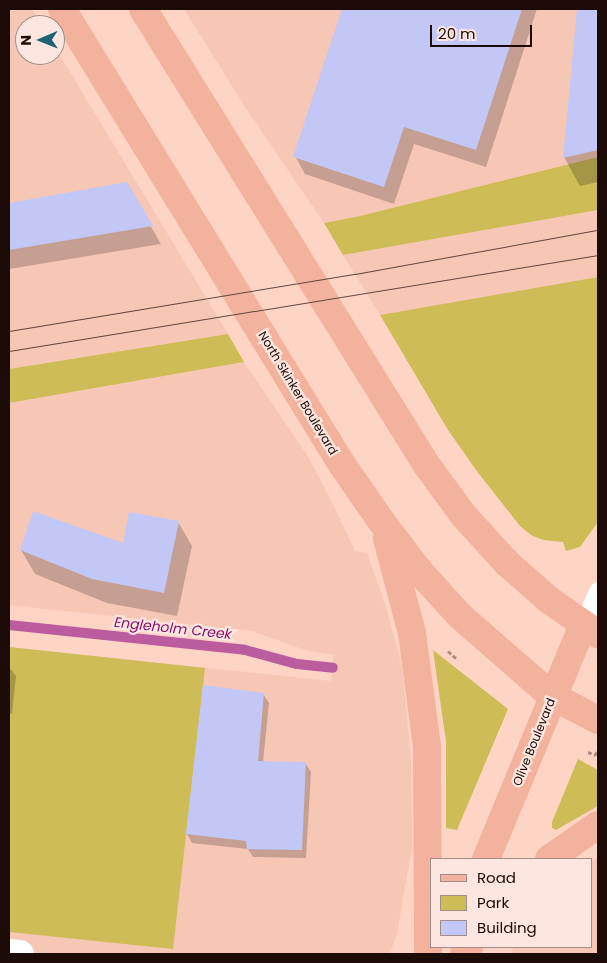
<!DOCTYPE html>
<html>
<head>
<meta charset="utf-8">
<style>
  body { margin:0 }
  #map { position:relative; width:607px; height:963px; overflow:hidden; background:#fed4c5; font-family:Poppins,sans-serif }
  div>[style] { position:absolute }
  [style*='--x'] { left:calc(var(--x)*1px); top:calc(var(--y)*1px); width:calc(var(--w)*1px); rotate:calc(var(--a)*1deg) }
  .built>* { inset:0; background:#f7c7b6 }
  .green>* { inset:0; background:#cebc57 }
  .shadow>* { inset:0; background:#0003 }
  .stream>* { height:10px; margin:-5px; padding:0 5px; transform-origin:5px; border-radius:5px; background:#bb5c9f }
  .building>* { inset:0; background:#c2c7f5 }
  .path>* { height:3px; margin-top:-1.5px; transform-origin:0; background:repeating-linear-gradient(90deg,#ae8d81 0 4px,transparent 0 6.5px) }
  .lane>* { height:19px; margin:-9.5px; padding:0 9.5px; transform-origin:9.5px; border-radius:9.5px; background:#fff }
  .street>* { height:28px; margin:-14px; padding:0 14px; transform-origin:14px; border-radius:14px; background:#fff }
  .primary>* { height:28px; margin:-14px; padding:0 14px; transform-origin:14px; border-radius:14px; background:#f2b29d }
  .tram>* { height:1px; margin:-0.5px; padding:0 0.5px; transform-origin:0.5px; border-radius:0.5px; background:#60473f }
  span { translate:-50% -50%; white-space:nowrap; text-align:center; line-height:1.15; -webkit-text-stroke:4.5px #fce6df; paint-order:stroke }
  .street-label { font-size:12px; color:#1b0a05 }
  .water-label { font-size:14px; color:#880f6d; font-style:italic }
  .frame { position:absolute; inset:0; border:10px solid #1b0a05; pointer-events:none }
  .legend { position:absolute; left:430px; top:858px; width:162px; height:90px; box-sizing:border-box; background:#fce6df; border:1px solid #a28e88; margin:0; padding:6px 9px; list-style:none; font-size:15px; color:#1b0a05 }
  .legend li { display:flex; align-items:center; gap:10px; height:25px }
  .legend b { width:25px; border:1px solid #a28e88 }
  .north { position:absolute; left:15px; top:15px; width:50px; height:50px; box-sizing:border-box; background:#fce6df; border:1px solid #a28e88; border-radius:50%; rotate:269deg; font-size:14px; font-weight:700; line-height:20px; text-align:center; color:#1b0a05 }
  .north::after { content:''; display:block; margin:auto; width:18px; height:22px; background:#206376; clip-path:polygon(50% 0,100% 100%,50% 72%,0 100%) }
  .scale { position:absolute; left:430px; top:25px; width:102px; height:22px; box-sizing:border-box; border:2px solid #1b0a05; border-top:0; padding-left:6px; font-size:15px; line-height:18px; white-space:nowrap; color:#1b0a05; -webkit-text-stroke:4px #fce6df; paint-order:stroke }
</style>
</head>
<body>
<div id="map">
  <div class="built">
    <div style="clip-path:polygon(9px 9px,32px 9px,42px 25px,25px 25px,25px 55px,55px 55px,55px 47px,228px 334px,9px 369px)"></div>
    <div style="clip-path:polygon(184px 9px,598px 9px,598px 157px,360px 216px,324px 223px,243px 104px)"></div>
    <div style="clip-path:polygon(598px 210px,598px 277px,521px 291px,380px 315px,343px 255px)"></div>
    <div style="clip-path:polygon(244px 362px,307px 455px,329px 496px,355px 551px,367px 553px,386px 607px,402px 667px,411px 760px,412px 847px,397px 934px,390px 954px,9px 954px,9px 647px,331px 681px,334px 655px,308px 651px,252px 631px,9px 605px,9px 403px)"></div>
    <div style="clip-path:polygon(598px 857px,598px 954px,510px 954px,514px 947px,591px 947px,591px 862px)"></div>
  </div>
  <div class="green">
    <div style="clip-path:polygon(598px 157px,598px 210px,343px 255px,324px 223px,360px 216px)"></div>
    <div style="clip-path:polygon(598px 277px,598px 522px,580px 547px,566px 551px,563px 542px,543px 540px,531px 535px,520px 526px,476px 470px,448px 430px,380px 315px)"></div>
    <div style="clip-path:polygon(228px 334px,244px 362px,9px 403px,9px 369px)"></div>
    <div style="clip-path:polygon(9px 647px,205px 668px,173px 949px,9px 932px)"></div>
    <div style="clip-path:polygon(433px 650px,508px 709px,457px 830px,446px 828px,446px 742px)"></div>
    <div style="clip-path:polygon(578px 759px,598px 770px,598px 806px,556px 830px,552px 828px,552px 822px)"></div>
  </div>
  <div class="shadow">
    <div style="clip-path:polygon(343px 9px,537px 9px,486px 167px,414px 144px,394px 204px,305px 174px,295px 156px)"></div>
    <div style="clip-path:polygon(578px 9px,598px 9px,598px 182px,580px 186px,564px 157px)"></div>
    <div style="clip-path:polygon(126px 184px,161px 244px,9px 269px,9px 204px)"></div>
    <div style="clip-path:polygon(178px 522px,192px 546px,177px 616px,107px 603px,35px 574px,21px 550px,124px 545px)"></div>
    <div style="clip-path:polygon(9px 667px,16px 676px,12px 714px,9px 713px)"></div>
    <div style="clip-path:polygon(263px 694px,269px 703px,263px 762px,306px 764px,311px 772px,306px 858px,253px 857px,248px 849px,192px 843px,187px 834px)"></div>
  </div>
  <div class="stream">
    <div style="--x:9;--y:625;--w:237;--a:6"></div>
    <div style="--x:245;--y:650;--w:54;--a:15.1"></div>
    <div style="--x:297;--y:664;--w:36;--a:6"></div>
  </div>
  <div class="building">
    <div style="clip-path:polygon(342px 9px,522px 9px,476px 150px,404px 127px,384px 187px,293px 157px)"></div>
    <div style="clip-path:polygon(577px 9px,598px 9px,598px 150px,563px 158px)"></div>
    <div style="clip-path:polygon(127px 182px,153px 226px,9px 250px,9px 203px)"></div>
    <div style="clip-path:polygon(33px 511px,123px 543px,129px 512px,179px 521px,164px 593px,92px 579px,20px 550px)"></div>
    <div style="clip-path:polygon(203px 685px,264px 693px,258px 761px,306px 762px,302px 850px,247px 849px,246px 841px,186px 834px)"></div>
  </div>
  <div class="path">
    <div style="--x:448;--y:651;--w:13;--a:42"></div>
    <div style="--x:588;--y:752;--w:8;--a:23"></div>
    <div style="--x:595;--y:755;--w:6;--a:-59"></div>
  </div>
  <div class="lane">
    <div style="--x:583;--y:625;--w:37;--a:-66"></div>
  </div>
  <div class="street">
    <div style="--x:9;--y:953;--w:11;--a:5"></div>
  </div>
  <div class="primary">
    <div style="--x:62;--y:9;--w:533;--a:58.43"></div>
    <div style="--x:341;--y:463;--w:70;--a:55.4"></div>
    <div style="--x:381;--y:521;--w:64;--a:52.6"></div>
    <div style="--x:420;--y:572;--w:58;--a:47.8"></div>
    <div style="--x:459;--y:615;--w:123;--a:41.1"></div>
    <div style="--x:552;--y:696;--w:52;--a:27.6"></div>
    <div style="--x:143;--y:9;--w:536;--a:58.12"></div>
    <div style="--x:426;--y:464;--w:64;--a:53.8"></div>
    <div style="--x:464;--y:516;--w:64;--a:47.5"></div>
    <div style="--x:507;--y:563;--w:56;--a:41.4"></div>
    <div style="--x:549;--y:600;--w:60;--a:34.8"></div>
    <div style="--x:387;--y:539;--w:97;--a:75.1"></div>
    <div style="--x:412;--y:633;--w:115;--a:82.5"></div>
    <div style="--x:427;--y:747;--w:207;--a:89.7"></div>
    <div style="--x:486;--y:859;--w:253;--a:-67.5"></div>
    <div style="--x:549;--y:859;--w:60;--a:-34.8"></div>
    <div style="--x:464;--y:954;--w:9;--a:-54"></div>
  </div>
  <div class="tram">
    <div style="--x:9;--y:331;--w:351;--a:-9.4"></div>
    <div style="--x:355;--y:274;--w:247;--a:-10.3"></div>
    <div style="--x:9;--y:351;--w:597;--a:-9.26"></div>
  </div>
  <div class="street-label">
    <span style="left:298px;top:393px;rotate:59deg">North Skinker Boulevard</span>
    <span style="left:534px;top:742px;rotate:-68deg">Olive Boulevard</span>
  </div>
  <div class="water-label">
    <span style="left:173px;top:628px;rotate:6deg">Engleholm Creek</span>
  </div>
  <div class="frame"></div>
  <ul class="legend">
  <li><b style="height:6px;background:#f2b29d"></b>Road</li>
  <li><b style="height:14px;background:#cebc57"></b>Park</li>
  <li><b style="height:14px;background:#c2c7f5"></b>Building</li>
  </ul>
  <div class="north">N</div>
  <div class="scale">20 m</div>
</div>
</body>
</html>
